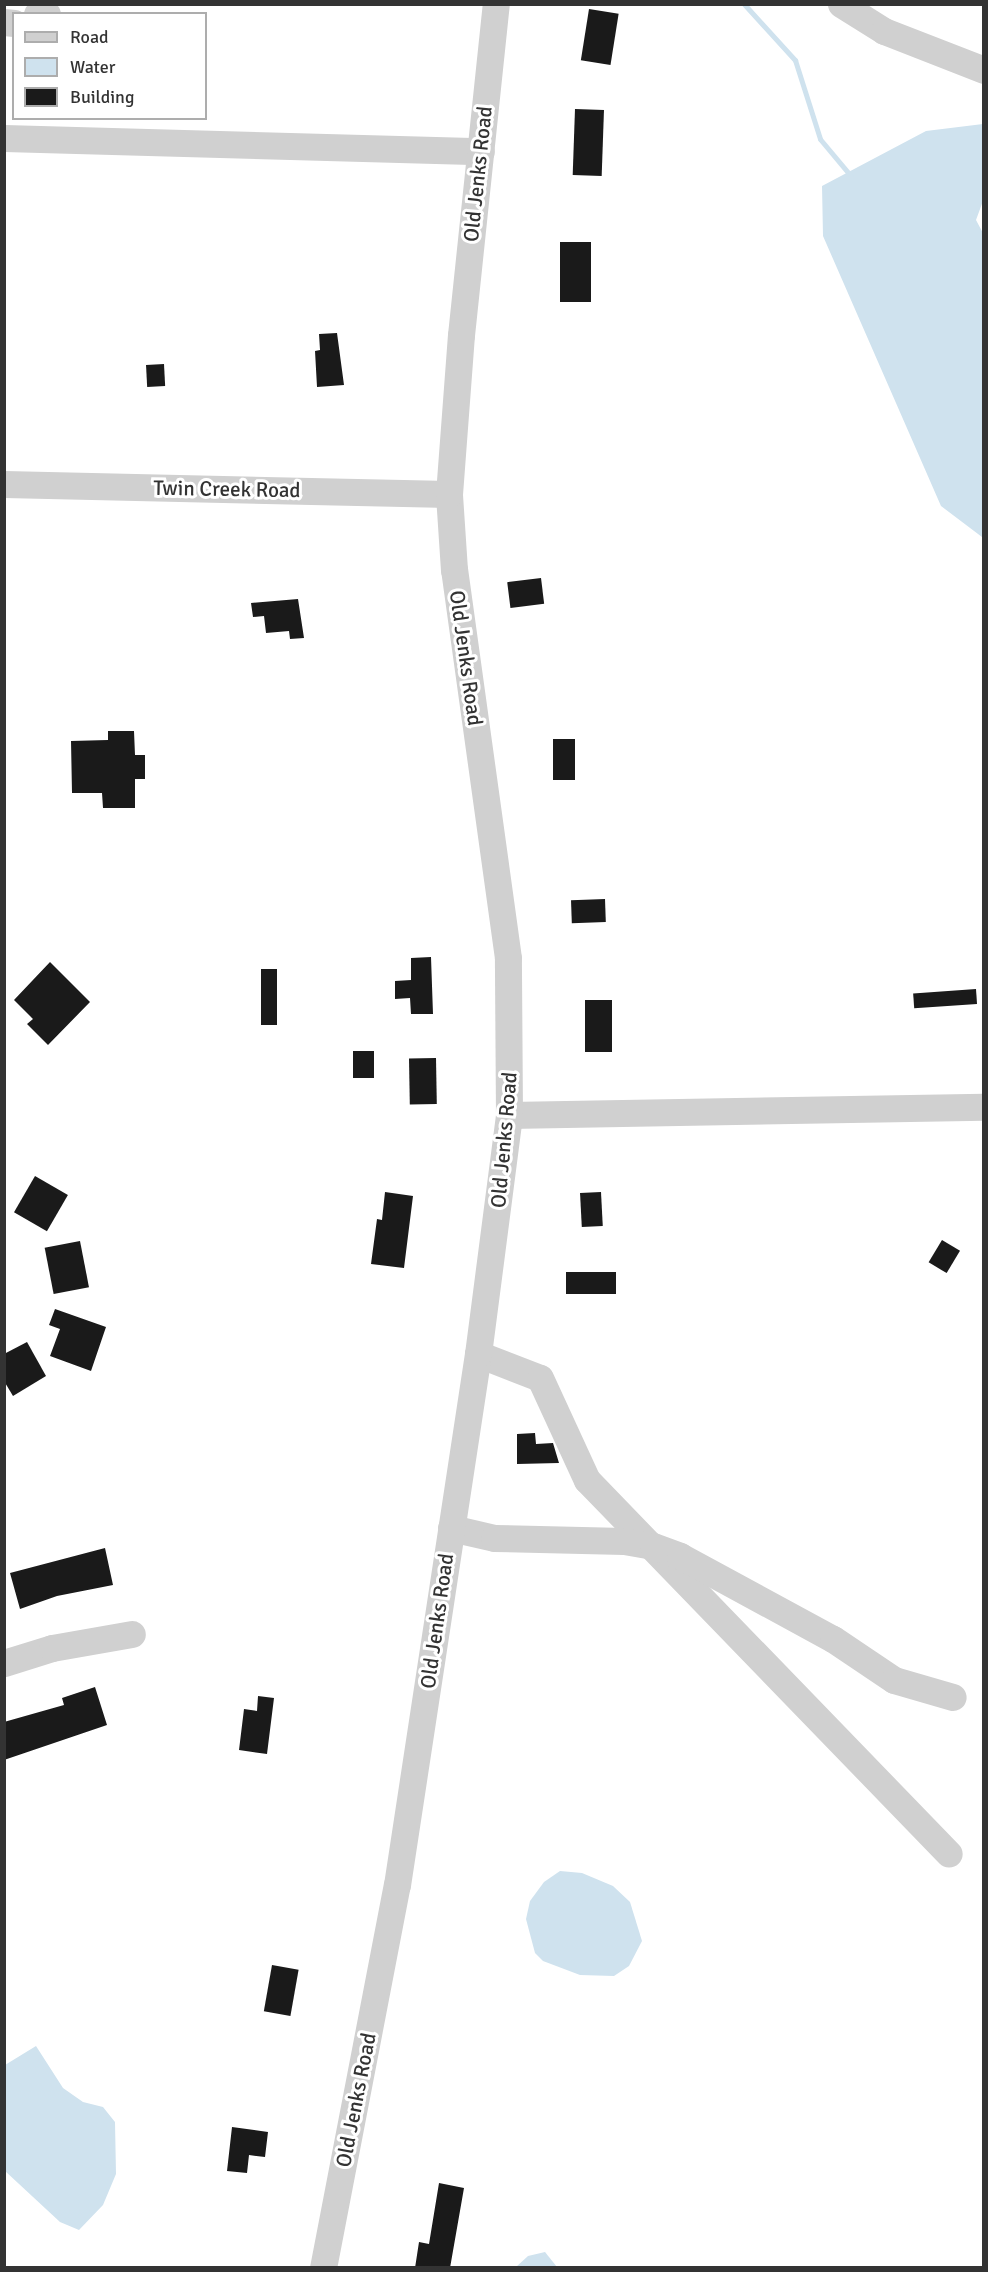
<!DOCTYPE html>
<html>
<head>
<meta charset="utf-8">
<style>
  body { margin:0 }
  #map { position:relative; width:988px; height:2272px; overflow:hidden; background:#fff; font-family:Signika,sans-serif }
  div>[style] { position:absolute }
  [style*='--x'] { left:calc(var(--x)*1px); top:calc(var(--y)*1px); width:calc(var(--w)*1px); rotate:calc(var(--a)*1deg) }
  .water>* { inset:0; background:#cfe2ee }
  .stream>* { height:5px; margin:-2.5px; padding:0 2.5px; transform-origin:2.5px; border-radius:2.5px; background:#cfe2ee }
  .building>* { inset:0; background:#1a1a1a; transform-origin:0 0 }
  .minor>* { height:27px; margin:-13.5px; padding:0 13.5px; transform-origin:13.5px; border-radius:13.5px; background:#d0d0d0 }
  span { translate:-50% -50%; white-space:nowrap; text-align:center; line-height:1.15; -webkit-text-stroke:6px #fff; paint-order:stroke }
  .street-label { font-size:21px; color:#333 }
  .frame { position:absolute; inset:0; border:6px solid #333; pointer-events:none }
  .legend { position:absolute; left:12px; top:12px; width:195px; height:108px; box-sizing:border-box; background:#fff; border:2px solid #adadad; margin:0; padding:8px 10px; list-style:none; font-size:18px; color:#333 }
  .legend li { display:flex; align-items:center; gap:12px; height:30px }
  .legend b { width:30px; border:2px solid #adadad }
</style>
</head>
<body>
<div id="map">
  <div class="water">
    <div style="clip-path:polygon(983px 124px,983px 201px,976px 220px,984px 235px,982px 537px,941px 506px,823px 236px,822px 186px,926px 131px)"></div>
    <div style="clip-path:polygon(560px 1871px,582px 1873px,613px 1886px,630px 1902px,642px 1941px,629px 1966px,614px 1976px,580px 1975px,543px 1961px,535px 1953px,526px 1919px,530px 1901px,544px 1882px)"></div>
    <div style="clip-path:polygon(36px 2046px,63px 2088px,83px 2102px,103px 2107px,115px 2122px,116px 2174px,103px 2205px,79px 2230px,60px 2222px,5px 2171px,5px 2065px)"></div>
    <div style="clip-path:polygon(545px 2252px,557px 2267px,516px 2267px,528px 2256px)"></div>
  </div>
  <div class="stream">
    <div style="--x:744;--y:4;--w:76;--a:47.7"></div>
    <div style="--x:795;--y:60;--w:83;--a:72.4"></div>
    <div style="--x:820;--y:139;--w:48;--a:50"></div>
  </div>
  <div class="building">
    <div style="left:589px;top:9px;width:30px;height:52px;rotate:9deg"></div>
    <div style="left:575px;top:109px;width:29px;height:66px;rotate:2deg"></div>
    <div style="left:560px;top:242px;width:31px;height:60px"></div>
    <div style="clip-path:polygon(337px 333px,344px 385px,317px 387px,315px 351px,320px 350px,319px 334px)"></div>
    <div style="left:164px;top:364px;width:22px;height:18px;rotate:87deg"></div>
    <div style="left:541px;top:578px;width:26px;height:34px;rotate:83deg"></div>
    <div style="clip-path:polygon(298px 599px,304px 638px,290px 639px,289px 631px,266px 633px,264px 616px,253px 617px,251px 603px)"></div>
    <div style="clip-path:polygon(108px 731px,134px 731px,135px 755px,145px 755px,145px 779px,135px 779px,135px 808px,103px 808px,102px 793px,72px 793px,71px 741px,108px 740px)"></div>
    <div style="left:575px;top:739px;width:41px;height:22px;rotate:90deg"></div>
    <div style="left:605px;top:899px;width:23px;height:34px;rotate:88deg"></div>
    <div style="clip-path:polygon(431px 957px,433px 1014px,411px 1014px,410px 998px,395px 999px,395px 981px,411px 980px,411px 958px)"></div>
    <div style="clip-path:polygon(50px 962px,90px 1002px,48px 1045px,27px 1024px,33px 1019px,14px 1000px)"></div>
    <div style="left:261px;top:969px;width:16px;height:56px"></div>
    <div style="left:976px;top:989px;width:15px;height:63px;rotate:86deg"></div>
    <div style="left:585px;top:1000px;width:27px;height:52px"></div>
    <div style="left:353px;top:1051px;width:21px;height:27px"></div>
    <div style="left:436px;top:1058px;width:46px;height:27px;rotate:89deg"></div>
    <div style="left:35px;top:1176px;width:38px;height:42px;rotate:30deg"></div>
    <div style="clip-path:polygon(385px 1192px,413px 1196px,404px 1268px,371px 1264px,377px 1219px,382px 1220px)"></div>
    <div style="left:601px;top:1192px;width:34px;height:21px;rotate:87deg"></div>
    <div style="left:942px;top:1240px;width:21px;height:26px;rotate:31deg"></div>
    <div style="left:80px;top:1241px;width:47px;height:36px;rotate:79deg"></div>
    <div style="left:566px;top:1272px;width:50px;height:22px"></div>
    <div style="clip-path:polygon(55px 1309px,106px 1327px,91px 1371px,50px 1356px,60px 1329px,49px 1325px)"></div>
    <div style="clip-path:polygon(27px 1342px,46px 1376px,13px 1396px,4px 1381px,4px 1354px)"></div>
    <div style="clip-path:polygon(535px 1433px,536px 1444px,553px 1443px,559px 1463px,517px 1464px,517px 1434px)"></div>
    <div style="clip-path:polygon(105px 1548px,113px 1585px,57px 1596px,20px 1609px,10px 1573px)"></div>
    <div style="clip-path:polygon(95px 1687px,107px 1725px,4px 1760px,4px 1722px,64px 1705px,62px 1698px)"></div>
    <div style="clip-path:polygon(258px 1696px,274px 1698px,267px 1754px,239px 1750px,244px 1709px,257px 1711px)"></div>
    <div style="left:272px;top:1965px;width:27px;height:47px;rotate:10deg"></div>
    <div style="clip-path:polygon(232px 2127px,268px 2132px,265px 2157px,249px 2155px,247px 2173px,227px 2171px)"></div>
    <div style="clip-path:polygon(439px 2183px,464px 2188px,450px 2268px,415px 2268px,419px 2242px,429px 2244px)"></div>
  </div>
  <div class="minor">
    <div style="--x:841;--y:4;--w:51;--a:32.1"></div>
    <div style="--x:884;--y:31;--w:107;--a:21.3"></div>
    <div style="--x:37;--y:14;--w:10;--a:0"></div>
    <div style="--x:4;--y:22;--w:10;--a:6"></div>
    <div style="--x:4;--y:138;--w:477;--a:1.6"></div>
    <div style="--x:4;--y:484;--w:445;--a:1.3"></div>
    <div style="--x:509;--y:1115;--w:475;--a:-1"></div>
    <div style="--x:478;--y:1354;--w:66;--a:21.2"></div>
    <div style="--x:540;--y:1378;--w:112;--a:65.3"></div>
    <div style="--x:587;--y:1480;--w:520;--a:45.93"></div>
    <div style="--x:451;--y:1528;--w:44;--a:13.1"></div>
    <div style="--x:494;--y:1538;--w:130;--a:1.3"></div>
    <div style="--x:624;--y:1541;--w:29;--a:10"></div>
    <div style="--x:653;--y:1546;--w:29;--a:20"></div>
    <div style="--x:680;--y:1556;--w:174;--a:28.5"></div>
    <div style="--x:833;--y:1639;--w:73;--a:33.9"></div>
    <div style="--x:894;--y:1680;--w:61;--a:16.1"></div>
    <div style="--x:4;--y:1663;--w:50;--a:-17.4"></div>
    <div style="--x:52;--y:1648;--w:81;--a:-9.9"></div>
    <div style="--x:323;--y:2268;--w:390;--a:-79.1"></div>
    <div style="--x:397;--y:1885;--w:537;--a:-81.33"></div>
    <div style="--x:478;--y:1354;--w:241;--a:-82.6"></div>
    <div style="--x:509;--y:1115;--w:157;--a:-90.4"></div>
    <div style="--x:508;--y:958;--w:392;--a:-97.9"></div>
    <div style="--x:454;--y:570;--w:76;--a:-93.8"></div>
    <div style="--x:449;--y:494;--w:159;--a:-85.7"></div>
    <div style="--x:461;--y:335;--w:333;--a:-84"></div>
  </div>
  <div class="street-label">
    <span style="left:478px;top:174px;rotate:-84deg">Old Jenks Road</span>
    <span style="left:227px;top:489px;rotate:1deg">Twin Creek Road</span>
    <span style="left:466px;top:658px;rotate:82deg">Old Jenks Road</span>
    <span style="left:504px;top:1140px;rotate:-85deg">Old Jenks Road</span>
    <span style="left:437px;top:1621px;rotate:-82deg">Old Jenks Road</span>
    <span style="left:356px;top:2100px;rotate:-79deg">Old Jenks Road</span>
  </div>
  <div class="frame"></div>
  <ul class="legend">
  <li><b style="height:8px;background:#d0d0d0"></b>Road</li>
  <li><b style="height:16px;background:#cfe2ee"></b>Water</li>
  <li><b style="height:16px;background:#1a1a1a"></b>Building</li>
  </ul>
</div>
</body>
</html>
